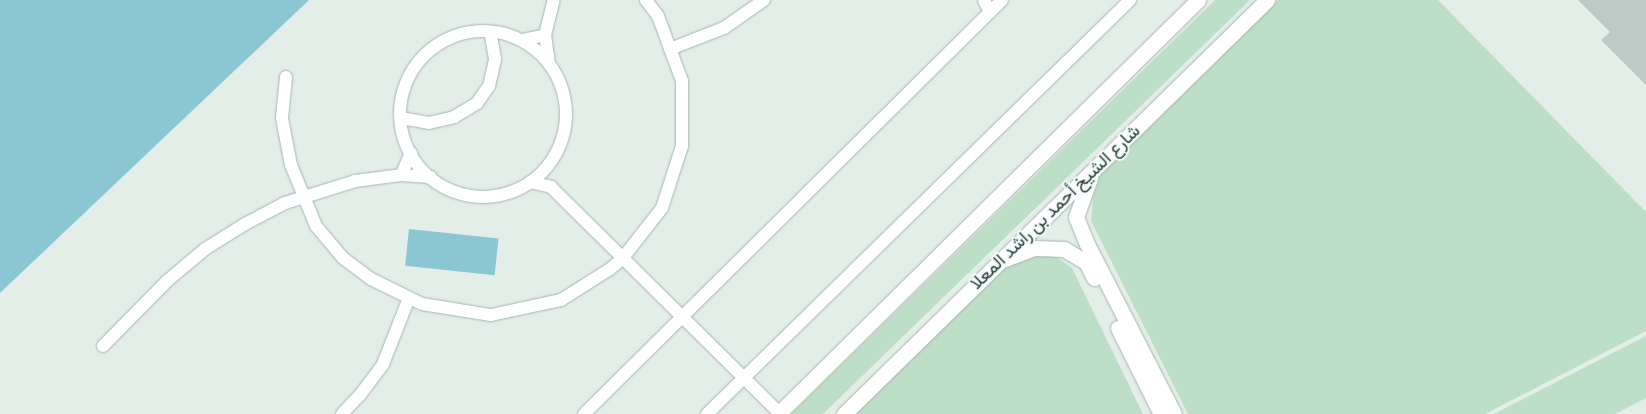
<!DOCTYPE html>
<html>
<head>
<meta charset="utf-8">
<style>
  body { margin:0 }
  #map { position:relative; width:1646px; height:414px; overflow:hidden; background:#e4eee9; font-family:"PT Sans Narrow",Vazirmatn,sans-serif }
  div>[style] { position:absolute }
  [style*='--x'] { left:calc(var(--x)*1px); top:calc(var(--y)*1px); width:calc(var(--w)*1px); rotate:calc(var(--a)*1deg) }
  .green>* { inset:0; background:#bddfc7 }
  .water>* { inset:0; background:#8bc6d3; transform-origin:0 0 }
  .building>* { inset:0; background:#bccbc6 }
  .roads { filter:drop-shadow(0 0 1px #a6b6b1) drop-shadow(0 0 1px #a6b6b1) }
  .lane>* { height:12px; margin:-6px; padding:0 6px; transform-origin:6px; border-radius:6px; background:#fff }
  .lane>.ring { margin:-6px; padding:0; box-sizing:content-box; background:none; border:12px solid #fff; border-radius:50% }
  .secondary>* { height:15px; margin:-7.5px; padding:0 7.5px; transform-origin:7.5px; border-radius:7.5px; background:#fff }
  span { translate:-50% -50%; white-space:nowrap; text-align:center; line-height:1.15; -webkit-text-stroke:4px #f5faf7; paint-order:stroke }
  .street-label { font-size:18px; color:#234039 }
</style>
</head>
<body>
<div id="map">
  <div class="green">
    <div style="clip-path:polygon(1215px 0,1250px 0,823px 414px,791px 414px)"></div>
    <div style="clip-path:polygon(1278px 0,1438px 0,1646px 212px,1646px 331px,1485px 414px,1188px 414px,1091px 221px,1093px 198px,1101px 172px)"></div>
    <div style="clip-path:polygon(1019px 250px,1046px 250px,1072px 268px,1143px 414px,854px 414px)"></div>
    <div style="clip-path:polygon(1646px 336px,1646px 398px,1615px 414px,1494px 414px)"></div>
  </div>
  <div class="water">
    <div style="clip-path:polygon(0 0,309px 0,0 293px)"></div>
    <div style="left:409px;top:229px;width:90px;height:37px;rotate:6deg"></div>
  </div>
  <div class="building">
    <div style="clip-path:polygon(1578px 0,1646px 0,1646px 85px,1601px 40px,1610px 32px)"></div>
  </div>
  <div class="roads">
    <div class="lane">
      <div style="--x:984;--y:0;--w:13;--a:63"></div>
      <div class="ring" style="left:400px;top:31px;width:154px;height:154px"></div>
      <div style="--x:545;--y:35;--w:36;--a:-76"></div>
      <div style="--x:522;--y:40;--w:24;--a:-12"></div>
      <div style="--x:545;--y:35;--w:29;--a:82"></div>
      <div style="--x:670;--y:49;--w:58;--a:-21.3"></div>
      <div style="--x:724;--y:28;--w:49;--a:-35"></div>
      <div style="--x:286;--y:77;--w:41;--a:95.6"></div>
      <div style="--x:282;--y:118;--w:48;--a:79.2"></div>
      <div style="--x:291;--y:165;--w:66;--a:67.7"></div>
      <div style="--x:316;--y:226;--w:42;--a:49.8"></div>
      <div style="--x:343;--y:258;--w:35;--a:37"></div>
      <div style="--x:371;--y:279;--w:57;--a:26.1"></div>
      <div style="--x:422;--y:304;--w:70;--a:9.1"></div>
      <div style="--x:491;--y:315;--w:72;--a:-12.1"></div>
      <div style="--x:561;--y:300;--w:58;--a:-32.3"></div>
      <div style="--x:610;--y:269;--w:16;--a:-40"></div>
      <div style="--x:622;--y:259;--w:65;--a:-51.9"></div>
      <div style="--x:662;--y:208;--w:65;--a:-72.1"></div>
      <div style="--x:682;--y:146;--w:65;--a:-90"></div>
      <div style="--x:682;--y:81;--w:69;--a:-110.3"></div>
      <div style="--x:658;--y:16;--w:20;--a:-127"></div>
      <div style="--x:401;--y:118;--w:28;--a:10"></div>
      <div style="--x:429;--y:123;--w:26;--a:-13"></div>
      <div style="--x:454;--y:117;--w:27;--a:-31"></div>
      <div style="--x:477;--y:103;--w:21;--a:-55"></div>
      <div style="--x:489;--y:86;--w:28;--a:-77"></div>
      <div style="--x:495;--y:59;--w:27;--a:-100"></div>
      <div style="--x:411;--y:153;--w:24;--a:114"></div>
      <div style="--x:401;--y:175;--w:30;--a:4"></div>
      <div style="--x:530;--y:182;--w:22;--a:13"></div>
      <div style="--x:551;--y:187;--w:321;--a:44.7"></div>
      <div style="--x:103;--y:346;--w:91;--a:-45.4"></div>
      <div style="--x:167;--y:281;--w:50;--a:-40.1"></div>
      <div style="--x:205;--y:249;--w:47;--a:-32"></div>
      <div style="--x:245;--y:224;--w:45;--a:-27.7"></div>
      <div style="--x:285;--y:203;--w:73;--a:-17.4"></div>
      <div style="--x:355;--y:181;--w:46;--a:-7.4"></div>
      <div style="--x:342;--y:414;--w:26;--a:-47"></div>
      <div style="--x:360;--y:395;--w:39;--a:-53"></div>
      <div style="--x:383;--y:364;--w:71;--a:-68.5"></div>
      <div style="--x:584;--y:414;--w:588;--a:-44.72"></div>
      <div style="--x:707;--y:414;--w:592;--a:-44.38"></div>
    </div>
    <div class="secondary">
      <div style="--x:1090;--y:178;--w:41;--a:109.7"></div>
      <div style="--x:1076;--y:217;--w:29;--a:68"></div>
      <div style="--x:1087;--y:244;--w:191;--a:62.9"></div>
      <div style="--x:1005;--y:259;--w:31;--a:-21"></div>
      <div style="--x:1034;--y:248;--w:30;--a:2"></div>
      <div style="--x:1064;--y:249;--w:26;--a:31"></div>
      <div style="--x:1086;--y:262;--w:18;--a:63"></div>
      <div style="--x:1118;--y:328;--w:96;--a:63.4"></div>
      <div style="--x:778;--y:414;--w:590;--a:-44.59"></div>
      <div style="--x:844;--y:414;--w:592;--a:-44.38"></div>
    </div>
  </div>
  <div class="street-label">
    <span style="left:1055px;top:207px;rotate:-44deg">شارع الشيخ أحمد بن راشد المعلا</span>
  </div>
</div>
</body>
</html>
